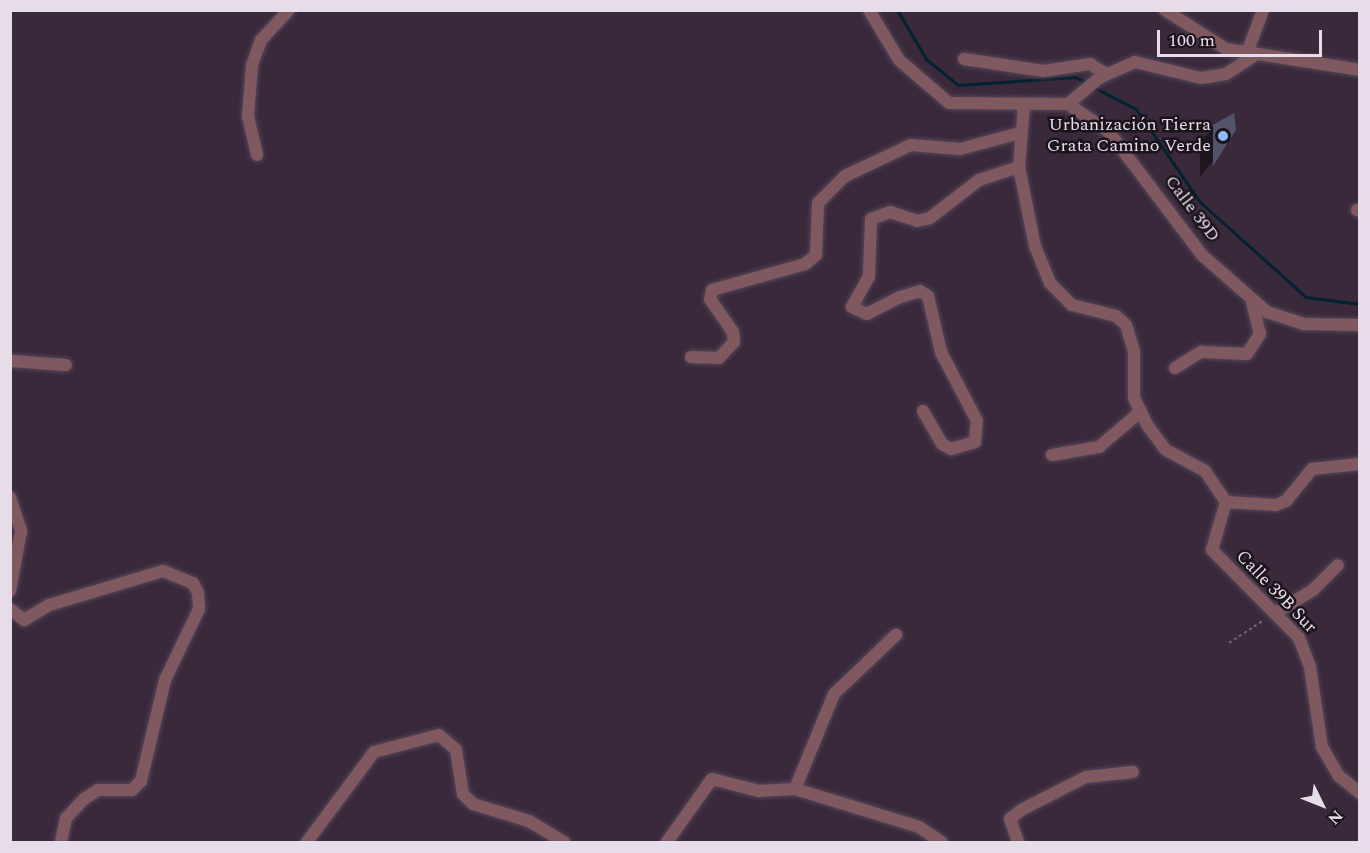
<!DOCTYPE html>
<html>
<head>
<meta charset="utf-8">
<style>
  body { margin:0 }
  #map { position:relative; width:1370px; height:853px; overflow:hidden; background:#39293b; font-family:Spectral,serif }
  div>[style] { position:absolute }
  [style*='--x'] { left:calc(var(--x)*1px); top:calc(var(--y)*1px); width:calc(var(--w)*1px); rotate:calc(var(--a)*1deg) }
  .shadow>* { inset:0; background:#0007 }
  .stream>* { height:3px; margin:-1.5px; padding:0 1.5px; transform-origin:1.5px; border-radius:1.5px; background:#022131 }
  .building>* { inset:0; background:#53546c }
  .path>* { height:2px; margin-top:-1px; transform-origin:0; background:repeating-linear-gradient(90deg,#736575 0 3px,transparent 0 6px) }
  .roads { filter:drop-shadow(0 0 2px #554657) drop-shadow(0 0 2px #554657) }
  .minor>* { height:12px; margin:-6px; padding:0 6px; transform-origin:6px; border-radius:6px; background:#805860 }
  .dots>* { width:16px; height:16px; translate:-50% -50%; box-sizing:border-box; border:3px solid #1c141d; border-radius:50% }
  span { translate:-50% -50%; white-space:nowrap; text-align:center; line-height:1.15; -webkit-text-stroke:5px #1c141d; paint-order:stroke }
  .poi-label { font-size:18px; color:#e7dde9 }
  .right { translate:-100% -50%; text-align:right }
  .street-label { font-size:18px; color:#e7dde9 }
  .frame { position:absolute; inset:0; border:12px solid #e7dde9; pointer-events:none }
  .north { position:absolute; left:1292px; top:775px; width:60px; height:60px; -webkit-text-stroke:4px #1c141d; paint-order:stroke; rotate:133deg; font-size:16px; font-weight:700; line-height:24px; text-align:center; color:#e7dde9 }
  .north::after { content:''; display:block; margin:auto; width:21px; height:27px; background:#e7dde9; clip-path:polygon(50% 0,100% 100%,50% 72%,0 100%) }
  .scale { position:absolute; left:1157px; top:30px; width:165px; height:27px; box-sizing:border-box; border:3px solid #e7dde9; border-top:0; padding-left:8px; font-size:18px; line-height:21px; white-space:nowrap; color:#e7dde9; -webkit-text-stroke:4px #1c141d; paint-order:stroke }
</style>
</head>
<body>
<div id="map">
  <div class="shadow">
    <div style="clip-path:polygon(1232px 116px,1230px 141px,1200px 177px,1200px 140px)"></div>
  </div>
  <div class="stream">
    <div style="--x:897;--y:10;--w:57;--a:59.4"></div>
    <div style="--x:926;--y:59;--w:41;--a:39.1"></div>
    <div style="--x:958;--y:85;--w:117;--a:-3.9"></div>
    <div style="--x:1075;--y:77;--w:14;--a:25"></div>
    <div style="--x:1093;--y:87;--w:48;--a:27.1"></div>
    <div style="--x:1136;--y:109;--w:113;--a:55.5"></div>
    <div style="--x:1200;--y:202;--w:142;--a:41.9"></div>
    <div style="--x:1306;--y:297;--w:54;--a:7.4"></div>
  </div>
  <div class="building">
    <div style="clip-path:polygon(1234px 113px,1236px 130px,1213px 166px,1213px 125px)"></div>
  </div>
  <div class="path">
    <div style="--x:1229;--y:643;--w:42;--a:-33.3"></div>
  </div>
  <div class="roads">
    <div class="minor">
      <div style="--x:869;--y:10;--w:58;--a:59"></div>
      <div style="--x:899;--y:60;--w:66;--a:40.7"></div>
      <div style="--x:949;--y:103;--w:119;--a:0.5"></div>
      <div style="--x:1068;--y:104;--w:50;--a:34.3"></div>
      <div style="--x:1109;--y:132;--w:154;--a:52.9"></div>
      <div style="--x:1202;--y:255;--w:86;--a:41.2"></div>
      <div style="--x:1267;--y:312;--w:38;--a:18"></div>
      <div style="--x:1303;--y:324;--w:57;--a:1"></div>
      <div style="--x:1165;--y:10;--w:72;--a:32.6"></div>
      <div style="--x:1226;--y:49;--w:136;--a:8.9"></div>
      <div style="--x:1247;--y:53;--w:46;--a:-69.6"></div>
      <div style="--x:964;--y:59;--w:80;--a:8.6"></div>
      <div style="--x:1043;--y:71;--w:48;--a:-8.5"></div>
      <div style="--x:1090;--y:64;--w:19;--a:32"></div>
      <div style="--x:1024;--y:104;--w:63;--a:94.5"></div>
      <div style="--x:1019;--y:167;--w:81;--a:78.6"></div>
      <div style="--x:1035;--y:246;--w:40;--a:68"></div>
      <div style="--x:1050;--y:283;--w:31;--a:45"></div>
      <div style="--x:1072;--y:305;--w:45;--a:14"></div>
      <div style="--x:1116;--y:316;--w:13;--a:42"></div>
      <div style="--x:1126;--y:325;--w:28;--a:73"></div>
      <div style="--x:1134;--y:352;--w:46;--a:90"></div>
      <div style="--x:1134;--y:398;--w:30;--a:64"></div>
      <div style="--x:1147;--y:425;--w:31;--a:53"></div>
      <div style="--x:1166;--y:450;--w:44;--a:28.3"></div>
      <div style="--x:1205;--y:471;--w:37;--a:56"></div>
      <div style="--x:1226;--y:502;--w:50;--a:106.3"></div>
      <div style="--x:1212;--y:550;--w:124;--a:45.3"></div>
      <div style="--x:1299;--y:638;--w:31;--a:69"></div>
      <div style="--x:1310;--y:667;--w:81;--a:81.5"></div>
      <div style="--x:1322;--y:747;--w:34;--a:60"></div>
      <div style="--x:1339;--y:776;--w:27;--a:39"></div>
      <div style="--x:1068;--y:104;--w:40;--a:-40"></div>
      <div style="--x:1099;--y:78;--w:39;--a:-24"></div>
      <div style="--x:1135;--y:62;--w:68;--a:13.6"></div>
      <div style="--x:1201;--y:78;--w:25;--a:-9"></div>
      <div style="--x:1226;--y:74;--w:35;--a:-33"></div>
      <div style="--x:257;--y:155;--w:39;--a:-103"></div>
      <div style="--x:248;--y:117;--w:52;--a:-85.6"></div>
      <div style="--x:252;--y:65;--w:27;--a:-70"></div>
      <div style="--x:261;--y:40;--w:41;--a:-47"></div>
      <div style="--x:1357;--y:210;--w:3;--a:18"></div>
      <div style="--x:691;--y:357;--w:28;--a:2"></div>
      <div style="--x:719;--y:358;--w:22;--a:-47"></div>
      <div style="--x:734;--y:342;--w:10;--a:-96"></div>
      <div style="--x:733;--y:332;--w:40;--a:-124.9"></div>
      <div style="--x:710;--y:299;--w:9;--a:-77"></div>
      <div style="--x:712;--y:290;--w:97;--a:-15.6"></div>
      <div style="--x:805;--y:264;--w:14;--a:-39"></div>
      <div style="--x:816;--y:255;--w:52;--a:-87.8"></div>
      <div style="--x:818;--y:203;--w:38;--a:-45"></div>
      <div style="--x:845;--y:176;--w:73;--a:-25.2"></div>
      <div style="--x:911;--y:145;--w:49;--a:4.7"></div>
      <div style="--x:960;--y:149;--w:62;--a:-14.9"></div>
      <div style="--x:10;--y:361;--w:56;--a:4.1"></div>
      <div style="--x:1175;--y:368;--w:31;--a:-32"></div>
      <div style="--x:1201;--y:352;--w:46;--a:2.5"></div>
      <div style="--x:1247;--y:354;--w:24;--a:-57"></div>
      <div style="--x:1260;--y:334;--w:34;--a:-104"></div>
      <div style="--x:923;--y:411;--w:38;--a:60"></div>
      <div style="--x:942;--y:444;--w:10;--a:29"></div>
      <div style="--x:951;--y:449;--w:25;--a:-16"></div>
      <div style="--x:975;--y:442;--w:21;--a:-85"></div>
      <div style="--x:977;--y:421;--w:78;--a:-117.6"></div>
      <div style="--x:941;--y:352;--w:57;--a:-103.1"></div>
      <div style="--x:928;--y:296;--w:9;--a:-148"></div>
      <div style="--x:920;--y:291;--w:21;--a:163"></div>
      <div style="--x:900;--y:297;--w:37;--a:153"></div>
      <div style="--x:867;--y:314;--w:17;--a:-155"></div>
      <div style="--x:852;--y:307;--w:35;--a:-61"></div>
      <div style="--x:869;--y:276;--w:57;--a:-88"></div>
      <div style="--x:871;--y:219;--w:20;--a:-20"></div>
      <div style="--x:890;--y:212;--w:28;--a:18"></div>
      <div style="--x:917;--y:221;--w:13;--a:-13"></div>
      <div style="--x:930;--y:218;--w:62;--a:-37.8"></div>
      <div style="--x:979;--y:180;--w:42;--a:-18"></div>
      <div style="--x:1052;--y:455;--w:48;--a:-9.7"></div>
      <div style="--x:1099;--y:447;--w:55;--a:-40.6"></div>
      <div style="--x:10;--y:497;--w:36;--a:72"></div>
      <div style="--x:21;--y:531;--w:61;--a:100.4"></div>
      <div style="--x:1226;--y:502;--w:50;--a:3.4"></div>
      <div style="--x:1276;--y:505;--w:11;--a:-22"></div>
      <div style="--x:1286;--y:501;--w:41;--a:-50.9"></div>
      <div style="--x:1312;--y:469;--w:48;--a:-5.9"></div>
      <div style="--x:10;--y:609;--w:18;--a:38"></div>
      <div style="--x:24;--y:620;--w:29;--a:-31"></div>
      <div style="--x:49;--y:605;--w:119;--a:-16.6"></div>
      <div style="--x:163;--y:571;--w:32;--a:22"></div>
      <div style="--x:193;--y:583;--w:11;--a:63"></div>
      <div style="--x:198;--y:593;--w:16;--a:86"></div>
      <div style="--x:199;--y:609;--w:79;--a:115.6"></div>
      <div style="--x:165;--y:680;--w:104;--a:103.4"></div>
      <div style="--x:141;--y:781;--w:13;--a:135"></div>
      <div style="--x:132;--y:790;--w:34;--a:180"></div>
      <div style="--x:98;--y:790;--w:17;--a:147"></div>
      <div style="--x:84;--y:799;--w:26;--a:133"></div>
      <div style="--x:66;--y:818;--w:25;--a:102"></div>
      <div style="--x:1275;--y:613;--w:44;--a:-31.2"></div>
      <div style="--x:1313;--y:590;--w:35;--a:-45"></div>
      <div style="--x:795;--y:789;--w:103;--a:-67.7"></div>
      <div style="--x:834;--y:694;--w:86;--a:-43.6"></div>
      <div style="--x:307;--y:842;--w:112;--a:-53.3"></div>
      <div style="--x:374;--y:752;--w:67;--a:-14.7"></div>
      <div style="--x:439;--y:735;--w:23;--a:41"></div>
      <div style="--x:456;--y:750;--w:45;--a:81"></div>
      <div style="--x:463;--y:794;--w:14;--a:45"></div>
      <div style="--x:473;--y:804;--w:59;--a:16.9"></div>
      <div style="--x:529;--y:821;--w:41;--a:31"></div>
      <div style="--x:667;--y:842;--w:77;--a:-54.5"></div>
      <div style="--x:712;--y:779;--w:49;--a:14.3"></div>
      <div style="--x:759;--y:791;--w:36;--a:-3"></div>
      <div style="--x:795;--y:789;--w:130;--a:17"></div>
      <div style="--x:919;--y:827;--w:27;--a:34"></div>
      <div style="--x:1018;--y:842;--w:24;--a:-109"></div>
      <div style="--x:1010;--y:819;--w:14;--a:-39"></div>
      <div style="--x:1021;--y:810;--w:73;--a:-26.9"></div>
      <div style="--x:1086;--y:777;--w:47;--a:-6.1"></div>
    </div>
  </div>
  <div class="dots">
    <div style="left:1223px;top:136px;background:#8cb9fc"></div>
  </div>
  <div class="poi-label">
    <span class="right" style="left:1211px;top:136px">Urbanización Tierra<br>Grata Camino Verde</span>
  </div>
  <div class="street-label">
    <span style="left:1192px;top:209px;rotate:53deg">Calle 39D</span>
    <span style="left:1276px;top:592px;rotate:46deg">Calle 39B Sur</span>
  </div>
  <div class="frame"></div>
  <div class="north">N</div>
  <div class="scale">100 m</div>
</div>
</body>
</html>
